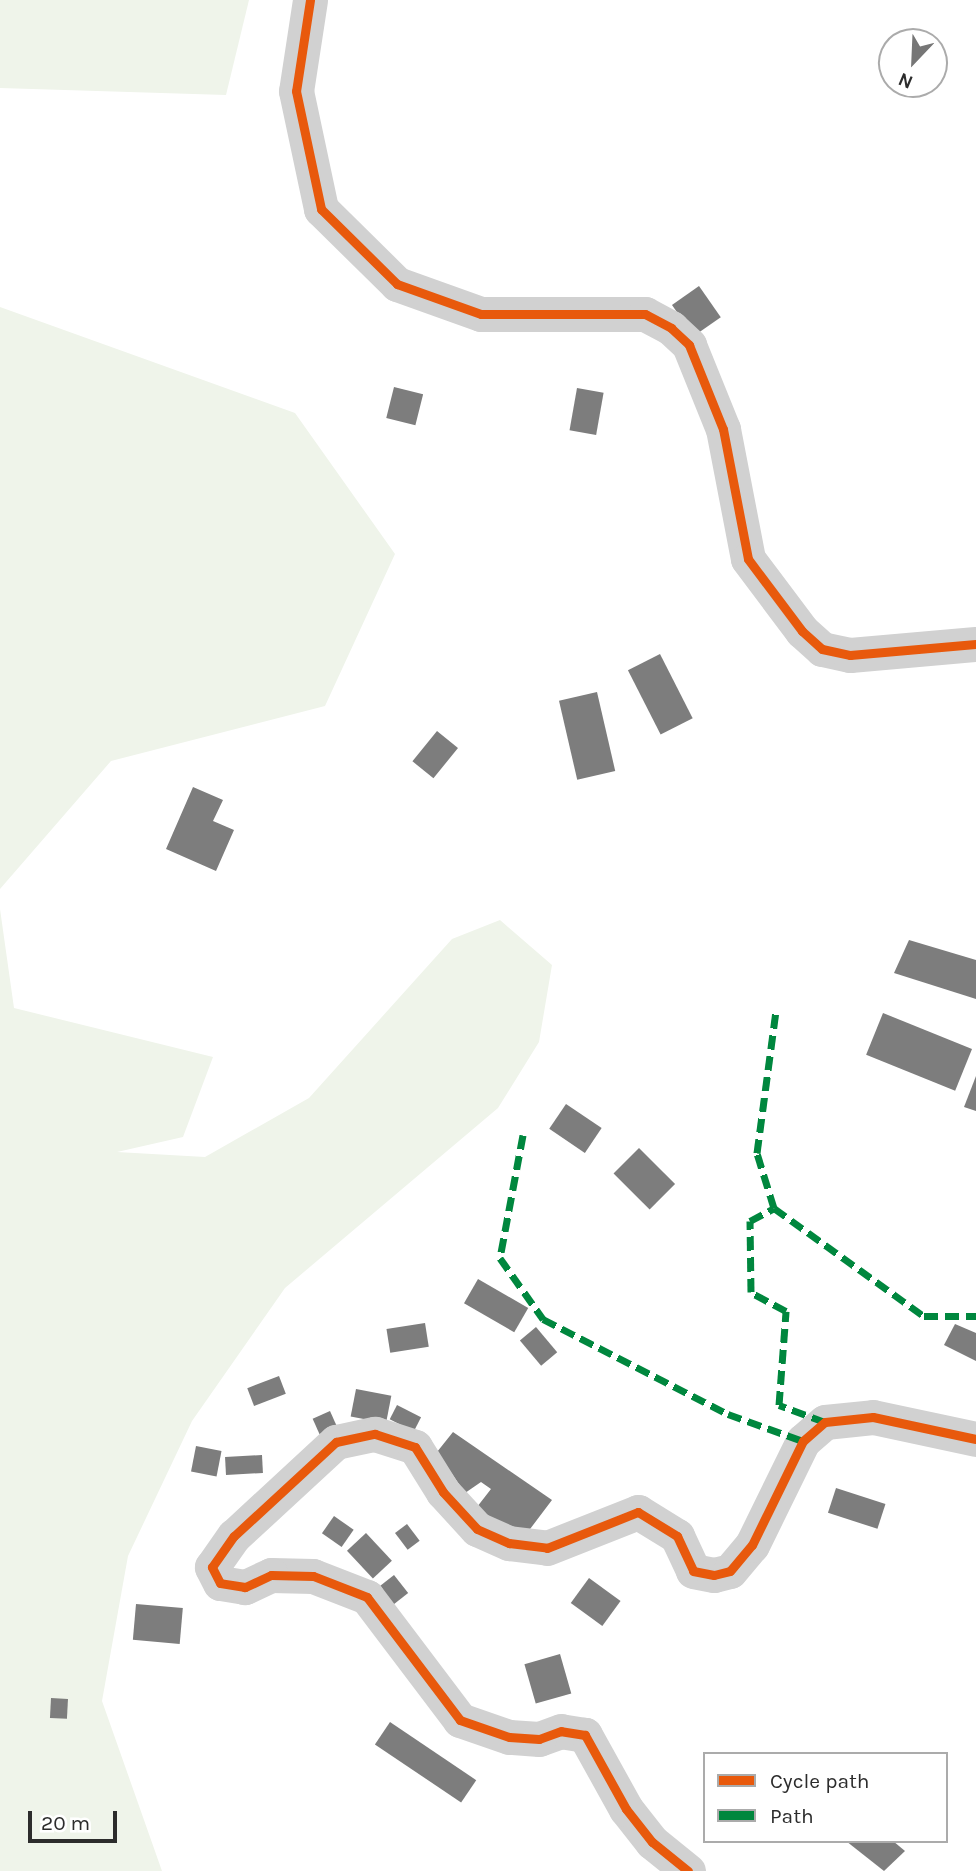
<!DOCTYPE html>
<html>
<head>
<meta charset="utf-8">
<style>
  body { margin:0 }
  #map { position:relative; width:976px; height:1871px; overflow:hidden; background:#fff; font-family:Karla,sans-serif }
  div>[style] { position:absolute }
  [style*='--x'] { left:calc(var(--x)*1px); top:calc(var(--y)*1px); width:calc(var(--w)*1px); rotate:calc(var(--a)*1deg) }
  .green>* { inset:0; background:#eff4ea }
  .building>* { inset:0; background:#7d7d7d; transform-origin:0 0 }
  .street>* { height:35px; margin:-17.5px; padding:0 17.5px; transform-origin:17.5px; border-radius:17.5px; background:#d1d1d1 }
  .quiet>* { height:7px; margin-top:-3.5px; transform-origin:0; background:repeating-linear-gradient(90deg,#00873e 0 14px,transparent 0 21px) }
  .cycleway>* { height:9px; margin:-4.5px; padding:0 4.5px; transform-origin:4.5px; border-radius:4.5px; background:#e8590c }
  span { translate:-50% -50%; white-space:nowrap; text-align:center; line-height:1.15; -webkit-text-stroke:7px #fff; paint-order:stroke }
  .legend { position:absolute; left:703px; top:1752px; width:245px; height:91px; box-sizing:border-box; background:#fff; border:2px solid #ababab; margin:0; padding:9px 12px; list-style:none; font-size:21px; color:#2c2c2c }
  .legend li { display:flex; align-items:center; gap:14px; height:35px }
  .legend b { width:35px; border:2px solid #ababab }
  .north { position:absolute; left:878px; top:28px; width:70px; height:70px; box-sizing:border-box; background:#fff; border:2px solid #ababab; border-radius:50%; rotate:203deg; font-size:19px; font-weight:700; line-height:28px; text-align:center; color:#2c2c2c }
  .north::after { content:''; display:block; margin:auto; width:24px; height:32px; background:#767676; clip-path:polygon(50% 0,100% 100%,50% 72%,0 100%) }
  .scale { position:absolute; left:28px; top:1811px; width:89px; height:32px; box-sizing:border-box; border:4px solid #2c2c2c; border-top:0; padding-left:9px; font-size:21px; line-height:24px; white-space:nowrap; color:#2c2c2c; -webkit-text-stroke:5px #fff; paint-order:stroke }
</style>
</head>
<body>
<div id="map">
  <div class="green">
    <div style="clip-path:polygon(0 0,249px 0,226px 95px,0 88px)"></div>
    <div style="clip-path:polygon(0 307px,295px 413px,395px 554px,325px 706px,111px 761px,0 889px)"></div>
    <div style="clip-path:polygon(0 909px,14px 1008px,213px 1057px,183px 1137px,117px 1152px,205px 1157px,309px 1098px,452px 939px,500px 920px,552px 965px,539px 1042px,498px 1108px,285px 1288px,192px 1421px,128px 1556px,102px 1701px,162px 1871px,0 1871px)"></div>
  </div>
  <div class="building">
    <div style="left:699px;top:286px;width:38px;height:33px;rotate:55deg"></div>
    <div style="left:394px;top:387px;width:30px;height:32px;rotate:14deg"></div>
    <div style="left:577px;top:388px;width:27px;height:43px;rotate:10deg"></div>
    <div style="left:660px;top:654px;width:72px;height:36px;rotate:63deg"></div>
    <div style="left:597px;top:692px;width:81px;height:39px;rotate:77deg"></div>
    <div style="left:437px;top:731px;width:27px;height:39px;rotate:39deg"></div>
    <div style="clip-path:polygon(193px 787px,223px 800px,213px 821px,234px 830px,216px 871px,166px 849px)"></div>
    <div style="clip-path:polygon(909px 940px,976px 960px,976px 999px,894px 973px)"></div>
    <div style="left:883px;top:1013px;width:96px;height:45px;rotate:22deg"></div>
    <div style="clip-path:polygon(976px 1076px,976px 1111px,964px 1107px)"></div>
    <div style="left:566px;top:1104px;width:43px;height:30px;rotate:34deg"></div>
    <div style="left:639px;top:1148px;width:51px;height:36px;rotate:45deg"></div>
    <div style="left:478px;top:1279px;width:58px;height:28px;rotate:30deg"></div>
    <div style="left:425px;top:1323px;width:24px;height:39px;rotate:81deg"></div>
    <div style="clip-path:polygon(955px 1324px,976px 1333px,976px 1361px,944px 1345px)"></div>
    <div style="left:536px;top:1327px;width:33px;height:21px;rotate:50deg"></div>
    <div style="left:279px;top:1376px;width:19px;height:34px;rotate:69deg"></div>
    <div style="left:356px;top:1389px;width:36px;height:28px;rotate:11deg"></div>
    <div style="left:397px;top:1405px;width:27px;height:16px;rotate:27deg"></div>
    <div style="left:330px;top:1411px;width:17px;height:19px;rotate:66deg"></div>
    <div style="clip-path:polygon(453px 1432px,552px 1500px,521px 1541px,477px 1507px,491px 1489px,481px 1482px,465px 1493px,437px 1452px)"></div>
    <div style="left:196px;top:1446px;width:26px;height:26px;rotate:11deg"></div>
    <div style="left:262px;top:1455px;width:18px;height:37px;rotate:87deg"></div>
    <div style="left:836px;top:1488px;width:52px;height:26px;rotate:18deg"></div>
    <div style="left:334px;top:1516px;width:24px;height:21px;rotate:35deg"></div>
    <div style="left:407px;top:1524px;width:21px;height:15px;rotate:53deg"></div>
    <div style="left:366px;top:1533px;width:38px;height:26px;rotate:47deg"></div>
    <div style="left:394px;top:1575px;width:23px;height:21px;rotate:52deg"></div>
    <div style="left:589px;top:1578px;width:39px;height:31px;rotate:36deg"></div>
    <div style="left:136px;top:1604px;width:47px;height:36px;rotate:5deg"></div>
    <div style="left:560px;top:1654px;width:41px;height:37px;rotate:74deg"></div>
    <div style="left:51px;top:1698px;width:17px;height:20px;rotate:3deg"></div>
    <div style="left:390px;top:1722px;width:104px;height:27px;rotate:34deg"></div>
    <div style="clip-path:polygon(846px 1841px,893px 1841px,905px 1851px,884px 1871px)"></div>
  </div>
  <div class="street">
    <div style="--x:310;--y:0;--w:92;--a:98.7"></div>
    <div style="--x:296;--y:91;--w:121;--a:78"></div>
    <div style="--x:321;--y:209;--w:107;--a:44.6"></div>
    <div style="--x:397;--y:284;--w:89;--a:19.7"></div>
    <div style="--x:481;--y:314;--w:164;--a:0"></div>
    <div style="--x:645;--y:314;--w:30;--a:28"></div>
    <div style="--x:671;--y:328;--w:25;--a:43"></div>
    <div style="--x:689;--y:345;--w:91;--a:68"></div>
    <div style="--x:723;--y:429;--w:132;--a:79.1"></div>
    <div style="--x:748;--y:559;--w:90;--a:53.1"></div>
    <div style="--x:802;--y:631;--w:27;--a:42"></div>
    <div style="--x:822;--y:649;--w:29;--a:12"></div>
    <div style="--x:850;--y:655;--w:126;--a:-5"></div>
    <div style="--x:688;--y:1871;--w:46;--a:-141.1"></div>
    <div style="--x:652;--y:1842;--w:42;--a:-128.2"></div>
    <div style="--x:626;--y:1809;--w:85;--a:-119"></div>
    <div style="--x:585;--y:1735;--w:24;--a:-171"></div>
    <div style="--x:561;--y:1731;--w:23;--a:160"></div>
    <div style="--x:539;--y:1739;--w:30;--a:-176"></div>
    <div style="--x:509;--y:1737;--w:52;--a:-160.9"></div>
    <div style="--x:460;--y:1720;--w:154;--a:-127.1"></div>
    <div style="--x:367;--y:1597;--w:58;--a:-158.7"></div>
    <div style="--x:313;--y:1576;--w:42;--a:-178.6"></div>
    <div style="--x:271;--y:1575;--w:29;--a:155"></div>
    <div style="--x:245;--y:1587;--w:25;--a:-171"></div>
    <div style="--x:220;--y:1583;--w:18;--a:-117"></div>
    <div style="--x:212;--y:1567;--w:38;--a:-55"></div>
    <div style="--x:234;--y:1536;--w:139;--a:-42.7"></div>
    <div style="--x:336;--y:1442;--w:40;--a:-12"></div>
    <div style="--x:375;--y:1434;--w:42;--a:18"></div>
    <div style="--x:415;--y:1447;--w:53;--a:58.1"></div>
    <div style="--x:443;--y:1492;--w:50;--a:47.4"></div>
    <div style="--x:477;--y:1529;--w:35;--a:24"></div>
    <div style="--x:509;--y:1543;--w:38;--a:7"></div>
    <div style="--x:547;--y:1548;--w:98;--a:-21.6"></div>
    <div style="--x:638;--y:1512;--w:46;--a:31.6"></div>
    <div style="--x:677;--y:1536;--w:38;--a:65"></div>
    <div style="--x:693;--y:1571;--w:21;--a:11"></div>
    <div style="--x:714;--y:1575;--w:16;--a:-14"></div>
    <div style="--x:730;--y:1571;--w:34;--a:-50"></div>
    <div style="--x:752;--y:1545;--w:116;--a:-63.9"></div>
    <div style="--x:803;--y:1441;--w:29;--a:-41"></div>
    <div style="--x:825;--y:1422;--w:48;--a:-5.9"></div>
    <div style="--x:873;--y:1417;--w:105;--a:12.1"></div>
  </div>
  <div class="quiet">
    <div style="--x:523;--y:1135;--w:125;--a:100.6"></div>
    <div style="--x:500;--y:1258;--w:75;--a:54.8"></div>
    <div style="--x:543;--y:1319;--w:208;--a:27.2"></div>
    <div style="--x:728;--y:1414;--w:80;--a:19.8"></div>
    <div style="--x:774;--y:1208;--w:58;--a:-107.2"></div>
    <div style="--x:757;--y:1153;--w:144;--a:-82.4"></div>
    <div style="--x:825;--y:1422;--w:49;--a:-159.7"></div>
    <div style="--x:779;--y:1405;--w:94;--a:-85.7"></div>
    <div style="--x:786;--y:1311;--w:40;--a:-152"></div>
    <div style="--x:751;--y:1292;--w:71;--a:-90.8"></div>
    <div style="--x:750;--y:1221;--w:27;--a:-28"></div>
    <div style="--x:774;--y:1208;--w:185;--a:35.8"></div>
    <div style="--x:924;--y:1316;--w:52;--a:0"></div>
  </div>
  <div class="cycleway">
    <div style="--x:310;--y:0;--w:92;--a:98.7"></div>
    <div style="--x:296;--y:91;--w:121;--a:78"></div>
    <div style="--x:321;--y:209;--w:107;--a:44.6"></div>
    <div style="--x:397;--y:284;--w:89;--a:19.7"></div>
    <div style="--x:481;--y:314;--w:164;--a:0"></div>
    <div style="--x:645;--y:314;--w:30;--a:28"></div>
    <div style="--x:671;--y:328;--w:25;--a:43"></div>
    <div style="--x:689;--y:345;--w:91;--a:68"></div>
    <div style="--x:723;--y:429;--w:132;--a:79.1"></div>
    <div style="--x:748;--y:559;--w:90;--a:53.1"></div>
    <div style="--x:802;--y:631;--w:27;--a:42"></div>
    <div style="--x:822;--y:649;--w:29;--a:12"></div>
    <div style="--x:850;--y:655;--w:126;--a:-5"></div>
    <div style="--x:688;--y:1871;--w:46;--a:-141.1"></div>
    <div style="--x:652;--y:1842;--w:42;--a:-128.2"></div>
    <div style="--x:626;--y:1809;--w:85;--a:-119"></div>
    <div style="--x:585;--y:1735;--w:24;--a:-171"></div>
    <div style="--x:561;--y:1731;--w:23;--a:160"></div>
    <div style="--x:539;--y:1739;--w:30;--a:-176"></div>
    <div style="--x:509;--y:1737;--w:52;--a:-160.9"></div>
    <div style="--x:460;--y:1720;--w:154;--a:-127.1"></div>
    <div style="--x:367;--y:1597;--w:58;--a:-158.7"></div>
    <div style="--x:313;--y:1576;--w:42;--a:-178.6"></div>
    <div style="--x:271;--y:1575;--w:29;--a:155"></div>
    <div style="--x:245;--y:1587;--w:25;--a:-171"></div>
    <div style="--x:220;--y:1583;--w:18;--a:-117"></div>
    <div style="--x:212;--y:1567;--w:38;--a:-55"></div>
    <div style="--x:234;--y:1536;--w:139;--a:-42.7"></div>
    <div style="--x:336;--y:1442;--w:40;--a:-12"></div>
    <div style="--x:375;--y:1434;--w:42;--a:18"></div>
    <div style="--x:415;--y:1447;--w:53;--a:58.1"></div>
    <div style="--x:443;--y:1492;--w:50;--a:47.4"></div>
    <div style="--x:477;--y:1529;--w:35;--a:24"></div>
    <div style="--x:509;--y:1543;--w:38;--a:7"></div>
    <div style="--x:547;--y:1548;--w:98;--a:-21.6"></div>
    <div style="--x:638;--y:1512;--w:46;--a:31.6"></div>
    <div style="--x:677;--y:1536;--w:38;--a:65"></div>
    <div style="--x:693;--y:1571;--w:21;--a:11"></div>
    <div style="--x:714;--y:1575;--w:16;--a:-14"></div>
    <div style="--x:730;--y:1571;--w:34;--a:-50"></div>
    <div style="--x:752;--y:1545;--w:116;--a:-63.9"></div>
    <div style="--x:803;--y:1441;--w:29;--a:-41"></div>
    <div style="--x:825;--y:1422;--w:48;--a:-5.9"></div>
    <div style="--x:873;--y:1417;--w:105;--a:12.1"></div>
  </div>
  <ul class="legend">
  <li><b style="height:9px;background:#e8590c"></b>Cycle path</li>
  <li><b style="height:9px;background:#00873e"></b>Path</li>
  </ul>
  <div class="north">N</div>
  <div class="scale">20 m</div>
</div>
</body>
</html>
